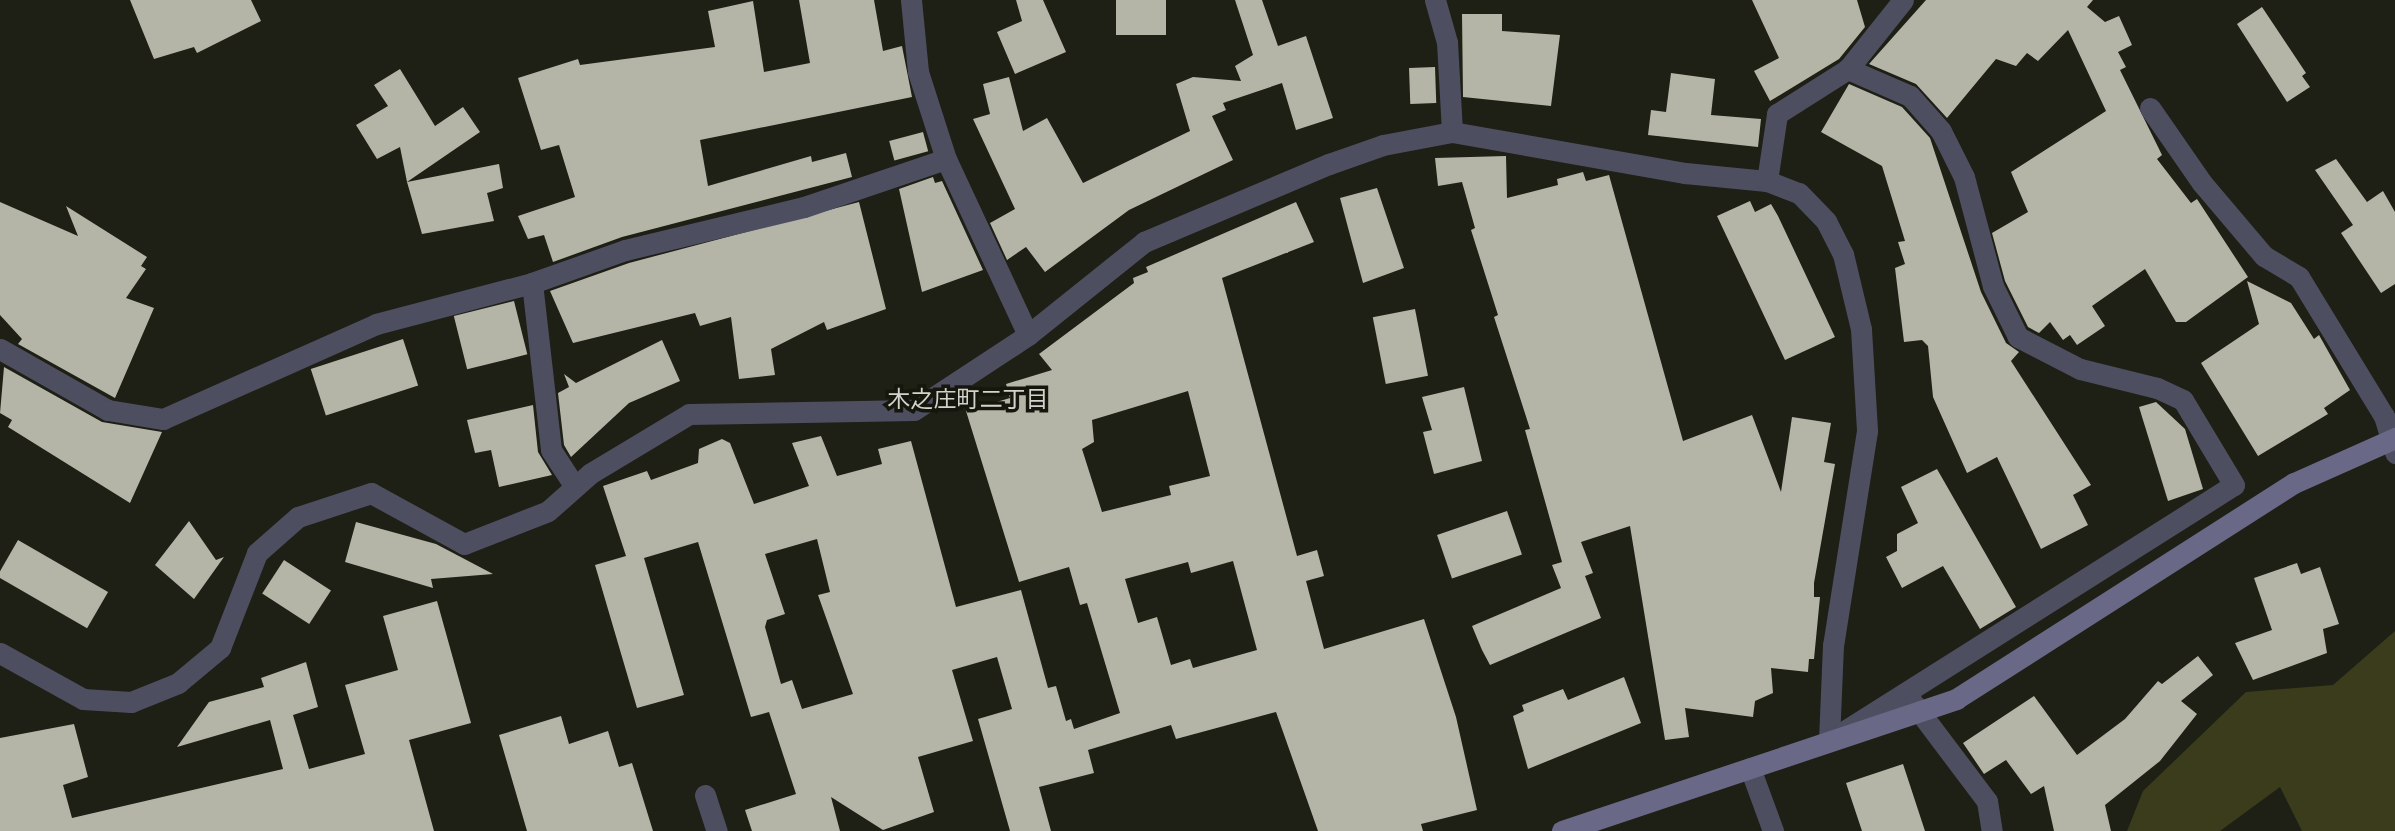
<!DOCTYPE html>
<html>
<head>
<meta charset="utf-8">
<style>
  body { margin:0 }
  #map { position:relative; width:2395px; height:831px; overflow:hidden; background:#1e1f15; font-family:Signika,"Noto Sans JP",sans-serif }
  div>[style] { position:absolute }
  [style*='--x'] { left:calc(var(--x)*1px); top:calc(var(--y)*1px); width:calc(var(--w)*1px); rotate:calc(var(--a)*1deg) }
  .green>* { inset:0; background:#3a3c1c }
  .building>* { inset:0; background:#b4b5a7; transform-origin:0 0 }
  .street>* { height:21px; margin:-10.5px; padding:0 10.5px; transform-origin:10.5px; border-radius:10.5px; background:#4e4e61 }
  .secondary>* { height:21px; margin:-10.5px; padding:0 10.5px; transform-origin:10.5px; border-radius:10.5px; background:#696987 }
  span { translate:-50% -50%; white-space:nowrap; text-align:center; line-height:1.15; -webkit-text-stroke:7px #15160c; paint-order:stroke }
  .neighbourhood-label { font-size:23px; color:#d2d3cc }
</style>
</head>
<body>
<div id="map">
  <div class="green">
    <div style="clip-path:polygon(2395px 631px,2395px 831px,2302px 831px,2280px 787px,2220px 831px,2127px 831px,2143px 791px,2246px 692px,2333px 685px)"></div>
  </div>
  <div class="building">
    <div style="clip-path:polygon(130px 0,251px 0,261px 21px,197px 53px,194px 47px,154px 59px)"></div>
    <div style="clip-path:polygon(799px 0,874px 0,883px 51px,902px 46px,912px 97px,700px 140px,708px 186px,811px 156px,812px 162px,846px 153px,852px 177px,622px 237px,553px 262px,544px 235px,528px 239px,518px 216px,575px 197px,559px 145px,541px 150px,518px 78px,578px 59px,580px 65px,715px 47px,708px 11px,753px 1px,764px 72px,810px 63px)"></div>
    <div style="clip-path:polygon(1016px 0,1043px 0,1066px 52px,1015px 74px,997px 32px,1022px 21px)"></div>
    <div style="left:1116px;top:0;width:50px;height:35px"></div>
    <div style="clip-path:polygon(1235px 0,1262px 0,1278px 46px,1306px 36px,1333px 118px,1296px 130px,1282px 83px,1223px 103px,1226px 110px,1212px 116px,1233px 160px,1129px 210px,1045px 272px,1026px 247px,1007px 260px,990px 223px,1015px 209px,973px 119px,990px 114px,983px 84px,1009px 77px,1023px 131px,1047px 118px,1083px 183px,1190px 131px,1176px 84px,1193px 77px,1241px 81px,1235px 66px,1253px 55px)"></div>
    <div style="clip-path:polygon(1752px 0,1857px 0,1865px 27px,1839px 59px,1770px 101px,1754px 71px,1779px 58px)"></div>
    <div style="clip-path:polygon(1926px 0,2093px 0,2087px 7px,2105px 22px,2119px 16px,2132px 45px,2118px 52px,2126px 67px,2120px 70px,2162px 155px,2157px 159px,2191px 203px,2197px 199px,2248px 277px,2186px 322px,2176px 322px,2145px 269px,2092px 306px,2105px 326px,2077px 345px,2070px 335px,2063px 340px,2050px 322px,2039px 333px,2028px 327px,2005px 281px,1992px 233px,2028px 212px,2011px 172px,2106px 111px,2068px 30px,2038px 61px,2027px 53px,2016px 66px,1996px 59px,1947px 118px,1916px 84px,1869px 64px)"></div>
    <div style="clip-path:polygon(2262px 7px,2306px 73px,2302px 76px,2310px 87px,2287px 102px,2237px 24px)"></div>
    <div style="clip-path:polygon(1462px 14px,1502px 14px,1502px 31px,1560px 35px,1551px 106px,1463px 97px)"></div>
    <div style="left:1435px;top:67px;width:36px;height:26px;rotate:88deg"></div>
    <div style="clip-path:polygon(400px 69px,435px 126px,463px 107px,480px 132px,407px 182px,400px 147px,377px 159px,356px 125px,388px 106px,374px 85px)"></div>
    <div style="clip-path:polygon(1671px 73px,1715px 79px,1711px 115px,1761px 119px,1758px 147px,1648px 135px,1651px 110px,1666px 112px)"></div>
    <div style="clip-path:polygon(1849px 84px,1902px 107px,1930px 138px,1981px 292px,2006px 343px,2019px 352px,2011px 361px,2091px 485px,2073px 495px,2088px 525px,2041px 549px,1997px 457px,1967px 473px,1933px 397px,1928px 346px,1922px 340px,1904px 342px,1895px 268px,1905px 264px,1898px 242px,1905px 241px,1882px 166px,1821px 132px)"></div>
    <div style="left:923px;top:132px;width:20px;height:35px;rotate:75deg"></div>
    <div style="clip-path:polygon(1506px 156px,1507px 198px,1558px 185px,1557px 179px,1583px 172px,1586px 181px,1609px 175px,1683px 441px,1752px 415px,1781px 492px,1792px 417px,1831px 423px,1824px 462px,1835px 464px,1814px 583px,1814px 597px,1820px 597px,1814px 659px,1809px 659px,1808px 672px,1771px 668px,1773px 693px,1755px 701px,1753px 717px,1685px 708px,1689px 737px,1665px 740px,1630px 526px,1581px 542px,1593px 573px,1585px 576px,1601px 618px,1490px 665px,1482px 650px,1472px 626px,1561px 588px,1552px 565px,1562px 562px,1525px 430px,1530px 429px,1494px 317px,1498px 315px,1471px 230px,1475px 228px,1462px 182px,1438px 186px,1435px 158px)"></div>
    <div style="clip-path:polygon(2336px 159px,2367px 202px,2383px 191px,2395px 212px,2395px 284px,2381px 293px,2341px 233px,2353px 225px,2315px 170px)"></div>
    <div style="clip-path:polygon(499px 164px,503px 188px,487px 193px,494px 221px,422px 234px,407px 182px)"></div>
    <div style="clip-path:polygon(933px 177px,935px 183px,942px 181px,983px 270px,922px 292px,899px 189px)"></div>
    <div style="clip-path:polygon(1377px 188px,1404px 268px,1363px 283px,1340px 198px)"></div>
    <div style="clip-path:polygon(1750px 201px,1755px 212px,1771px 204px,1778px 216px,1835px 337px,1785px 360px,1717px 216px)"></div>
    <div style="clip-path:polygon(0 202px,78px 236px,66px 206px,147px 257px,141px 266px,146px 269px,126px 298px,154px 308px,115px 398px,18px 344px,22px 339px,0 315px)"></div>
    <div style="clip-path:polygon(859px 202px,886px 309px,827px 330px,824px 322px,771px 349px,775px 375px,739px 379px,731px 317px,700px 326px,695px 313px,573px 343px,550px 291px,629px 263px)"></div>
    <div style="clip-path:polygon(evenodd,1296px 202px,1314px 242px,1222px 278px,1297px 556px,1317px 550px,1324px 576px,1306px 581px,1324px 649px,1424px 619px,1456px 717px,1477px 810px,1421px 824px,1423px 831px,1318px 831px,1276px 712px,1176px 739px,1171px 725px,1088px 750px,1094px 773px,1039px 787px,1051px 831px,1010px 831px,978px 719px,1012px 709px,997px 657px,952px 670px,973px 741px,918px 757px,934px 812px,883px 830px,831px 797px,840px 831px,752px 831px,745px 810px,796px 794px,769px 712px,751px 717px,698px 542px,644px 558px,684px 695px,637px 708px,595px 565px,626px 556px,603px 486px,647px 471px,651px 480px,698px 463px,699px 449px,722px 439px,730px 443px,754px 504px,809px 486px,792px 443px,821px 436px,837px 476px,882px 464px,878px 449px,911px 441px,956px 607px,1021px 590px,1048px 688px,1056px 686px,1066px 721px,1071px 719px,1074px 729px,1120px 713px,1087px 603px,1080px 605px,1069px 567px,1019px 582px,966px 411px,1010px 398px,1006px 384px,1052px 370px,1039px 354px,1134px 283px,1133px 278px,1148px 272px,1146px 267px,1296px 202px,1188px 391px,1210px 476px,1169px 486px,1171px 495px,1102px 512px,1082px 449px,1094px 442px,1092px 420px,1188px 391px,1296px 202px,817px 539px,830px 592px,818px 595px,853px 694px,802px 709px,792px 680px,781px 684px,765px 627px,767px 620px,785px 614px,765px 554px,817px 539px,1296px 202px,1233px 561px,1257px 650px,1193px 668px,1190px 659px,1171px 665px,1157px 617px,1138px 623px,1125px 579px,1188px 562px,1191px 573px,1233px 561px)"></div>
    <div style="clip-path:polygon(2247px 281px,2291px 303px,2314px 339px,2319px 335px,2350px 390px,2324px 408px,2328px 414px,2258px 456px,2201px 363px,2259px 324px)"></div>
    <div style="left:514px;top:301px;width:55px;height:62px;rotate:76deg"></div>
    <div style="left:1415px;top:309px;width:68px;height:43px;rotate:79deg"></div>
    <div style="left:403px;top:339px;width:49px;height:97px;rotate:72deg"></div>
    <div style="clip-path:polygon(662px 340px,680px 381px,629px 403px,571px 457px,564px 445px,558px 393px,569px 387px,564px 374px,576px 383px)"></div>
    <div style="clip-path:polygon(4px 367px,102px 422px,162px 432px,130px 503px,8px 427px,12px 420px,0 413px)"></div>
    <div style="clip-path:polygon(1464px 387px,1482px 461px,1434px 474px,1423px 432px,1432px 430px,1422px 397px)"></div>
    <div style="clip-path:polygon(2156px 402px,2185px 429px,2203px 489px,2168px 501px,2139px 407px)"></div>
    <div style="clip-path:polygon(533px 405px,538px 452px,552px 475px,499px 487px,491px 450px,475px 453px,467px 420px)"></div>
    <div style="clip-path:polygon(1937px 469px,2016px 607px,1980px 629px,1943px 566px,1902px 588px,1886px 557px,1897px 551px,1897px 534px,1918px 523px,1901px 487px)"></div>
    <div style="left:1507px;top:511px;width:46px;height:74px;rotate:71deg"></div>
    <div style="clip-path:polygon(189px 521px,216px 560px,224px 557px,194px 599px,155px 565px)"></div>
    <div style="clip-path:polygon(356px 522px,436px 544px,493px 574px,431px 579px,433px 588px,345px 562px)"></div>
    <div style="left:18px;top:540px;width:104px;height:42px;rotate:30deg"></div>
    <div style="left:284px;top:560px;width:56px;height:40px;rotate:33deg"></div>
    <div style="clip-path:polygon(2297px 563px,2301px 574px,2320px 567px,2339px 624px,2323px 629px,2327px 653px,2253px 680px,2235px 643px,2272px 630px,2254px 578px)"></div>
    <div style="clip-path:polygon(437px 601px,471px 723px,409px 740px,434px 831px,0 831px,0 738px,74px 724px,88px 777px,63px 785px,72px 818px,283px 769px,270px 720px,177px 747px,209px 702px,264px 687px,261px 678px,306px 662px,318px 707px,293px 715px,309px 769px,365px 754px,345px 685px,398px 670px,383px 616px)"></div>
    <div style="clip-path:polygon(2198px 656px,2213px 675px,2181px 701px,2197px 714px,2160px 761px,2105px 805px,2111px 831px,2054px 831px,2044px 786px,2031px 794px,2006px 760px,1984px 774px,1963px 743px,2034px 696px,2077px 755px,2125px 719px,2158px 681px,2162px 684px)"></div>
    <div style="clip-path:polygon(1624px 677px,1641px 723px,1528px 769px,1513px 716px,1524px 711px,1522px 705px,1563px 689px,1568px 700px)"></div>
    <div style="clip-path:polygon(561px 716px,569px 744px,608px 731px,619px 767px,632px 763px,653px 831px,527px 831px,499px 735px)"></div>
    <div style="clip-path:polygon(1903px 764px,1925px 831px,1862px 831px,1846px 783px)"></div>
  </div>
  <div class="street">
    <div style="--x:911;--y:0;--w:72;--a:84.4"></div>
    <div style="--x:918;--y:72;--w:91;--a:72.2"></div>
    <div style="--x:946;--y:159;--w:194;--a:65"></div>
    <div style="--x:1435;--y:0;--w:44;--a:74.1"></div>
    <div style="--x:1447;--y:42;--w:90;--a:86.8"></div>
    <div style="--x:2150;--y:108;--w:91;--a:55.3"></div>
    <div style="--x:2202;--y:183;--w:96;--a:49.7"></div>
    <div style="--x:2264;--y:256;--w:41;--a:31"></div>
    <div style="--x:2299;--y:277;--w:163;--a:58.6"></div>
    <div style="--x:2384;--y:416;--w:39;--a:73"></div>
    <div style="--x:1767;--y:181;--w:68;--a:-81.5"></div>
    <div style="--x:1777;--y:114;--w:84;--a:-32.4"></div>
    <div style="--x:1848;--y:69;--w:88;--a:-51.4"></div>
    <div style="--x:532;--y:283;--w:168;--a:83.5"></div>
    <div style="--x:551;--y:450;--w:44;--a:57"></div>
    <div style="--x:0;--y:349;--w:124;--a:29.5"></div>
    <div style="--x:108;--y:410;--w:56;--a:9.3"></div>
    <div style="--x:163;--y:419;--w:233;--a:-24"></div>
    <div style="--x:376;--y:324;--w:161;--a:-14.7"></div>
    <div style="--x:532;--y:283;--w:99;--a:-19.5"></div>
    <div style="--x:625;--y:250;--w:184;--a:-13.5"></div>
    <div style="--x:804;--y:207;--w:150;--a:-18.7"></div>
    <div style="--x:0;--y:653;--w:95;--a:29"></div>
    <div style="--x:83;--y:699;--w:48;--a:3.6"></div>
    <div style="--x:131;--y:702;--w:51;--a:-22"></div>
    <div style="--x:178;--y:683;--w:55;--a:-39.8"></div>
    <div style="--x:220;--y:648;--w:102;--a:-68.7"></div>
    <div style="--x:257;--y:553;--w:55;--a:-41.3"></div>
    <div style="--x:298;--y:517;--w:77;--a:-18.2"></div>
    <div style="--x:371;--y:493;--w:106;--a:28.7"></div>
    <div style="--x:464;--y:544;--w:90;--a:-21.4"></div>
    <div style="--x:548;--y:511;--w:57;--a:-41.5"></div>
    <div style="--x:591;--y:473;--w:114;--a:-31"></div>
    <div style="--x:689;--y:414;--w:225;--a:-1"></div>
    <div style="--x:914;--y:410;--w:136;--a:-33.3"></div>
    <div style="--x:1028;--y:335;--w:149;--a:-38.7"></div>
    <div style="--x:1144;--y:242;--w:201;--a:-22.9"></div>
    <div style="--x:1329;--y:164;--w:57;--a:-19.4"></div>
    <div style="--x:1383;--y:145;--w:70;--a:-10.7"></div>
    <div style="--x:1452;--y:132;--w:237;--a:10"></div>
    <div style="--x:1685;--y:173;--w:82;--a:5.6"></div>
    <div style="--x:1767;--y:181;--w:34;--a:21"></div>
    <div style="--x:1799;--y:193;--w:39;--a:46"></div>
    <div style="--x:1826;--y:221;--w:37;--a:63"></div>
    <div style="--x:1843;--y:254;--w:77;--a:76.5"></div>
    <div style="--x:1861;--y:329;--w:102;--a:86.6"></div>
    <div style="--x:1867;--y:431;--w:217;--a:99"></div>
    <div style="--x:1833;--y:645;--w:96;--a:92.4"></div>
    <div style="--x:1910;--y:699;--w:128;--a:53"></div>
    <div style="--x:1987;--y:801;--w:30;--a:81"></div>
    <div style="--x:1840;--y:734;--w:466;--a:-32.3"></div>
    <div style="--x:2234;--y:485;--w:99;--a:-121"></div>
    <div style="--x:2183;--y:400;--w:29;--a:-155"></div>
    <div style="--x:2157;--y:388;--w:79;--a:-166.1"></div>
    <div style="--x:2080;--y:369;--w:70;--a:-152.7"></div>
    <div style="--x:2018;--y:337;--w:57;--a:-116.1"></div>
    <div style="--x:1993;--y:286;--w:113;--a:-104.9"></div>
    <div style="--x:1964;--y:177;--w:51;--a:-116.6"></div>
    <div style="--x:1941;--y:131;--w:47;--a:-131.5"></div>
    <div style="--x:1910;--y:96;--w:68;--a:-156.5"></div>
    <div style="--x:1750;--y:768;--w:67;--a:69.9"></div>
    <div style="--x:705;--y:795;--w:38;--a:72"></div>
  </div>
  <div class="secondary">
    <div style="--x:1562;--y:831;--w:416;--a:-18.5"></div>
    <div style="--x:1956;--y:699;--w:401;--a:-32.6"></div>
    <div style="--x:2294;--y:483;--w:111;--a:-24"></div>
  </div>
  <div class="neighbourhood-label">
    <span style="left:968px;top:400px">木之庄町二丁目</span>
  </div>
</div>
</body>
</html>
